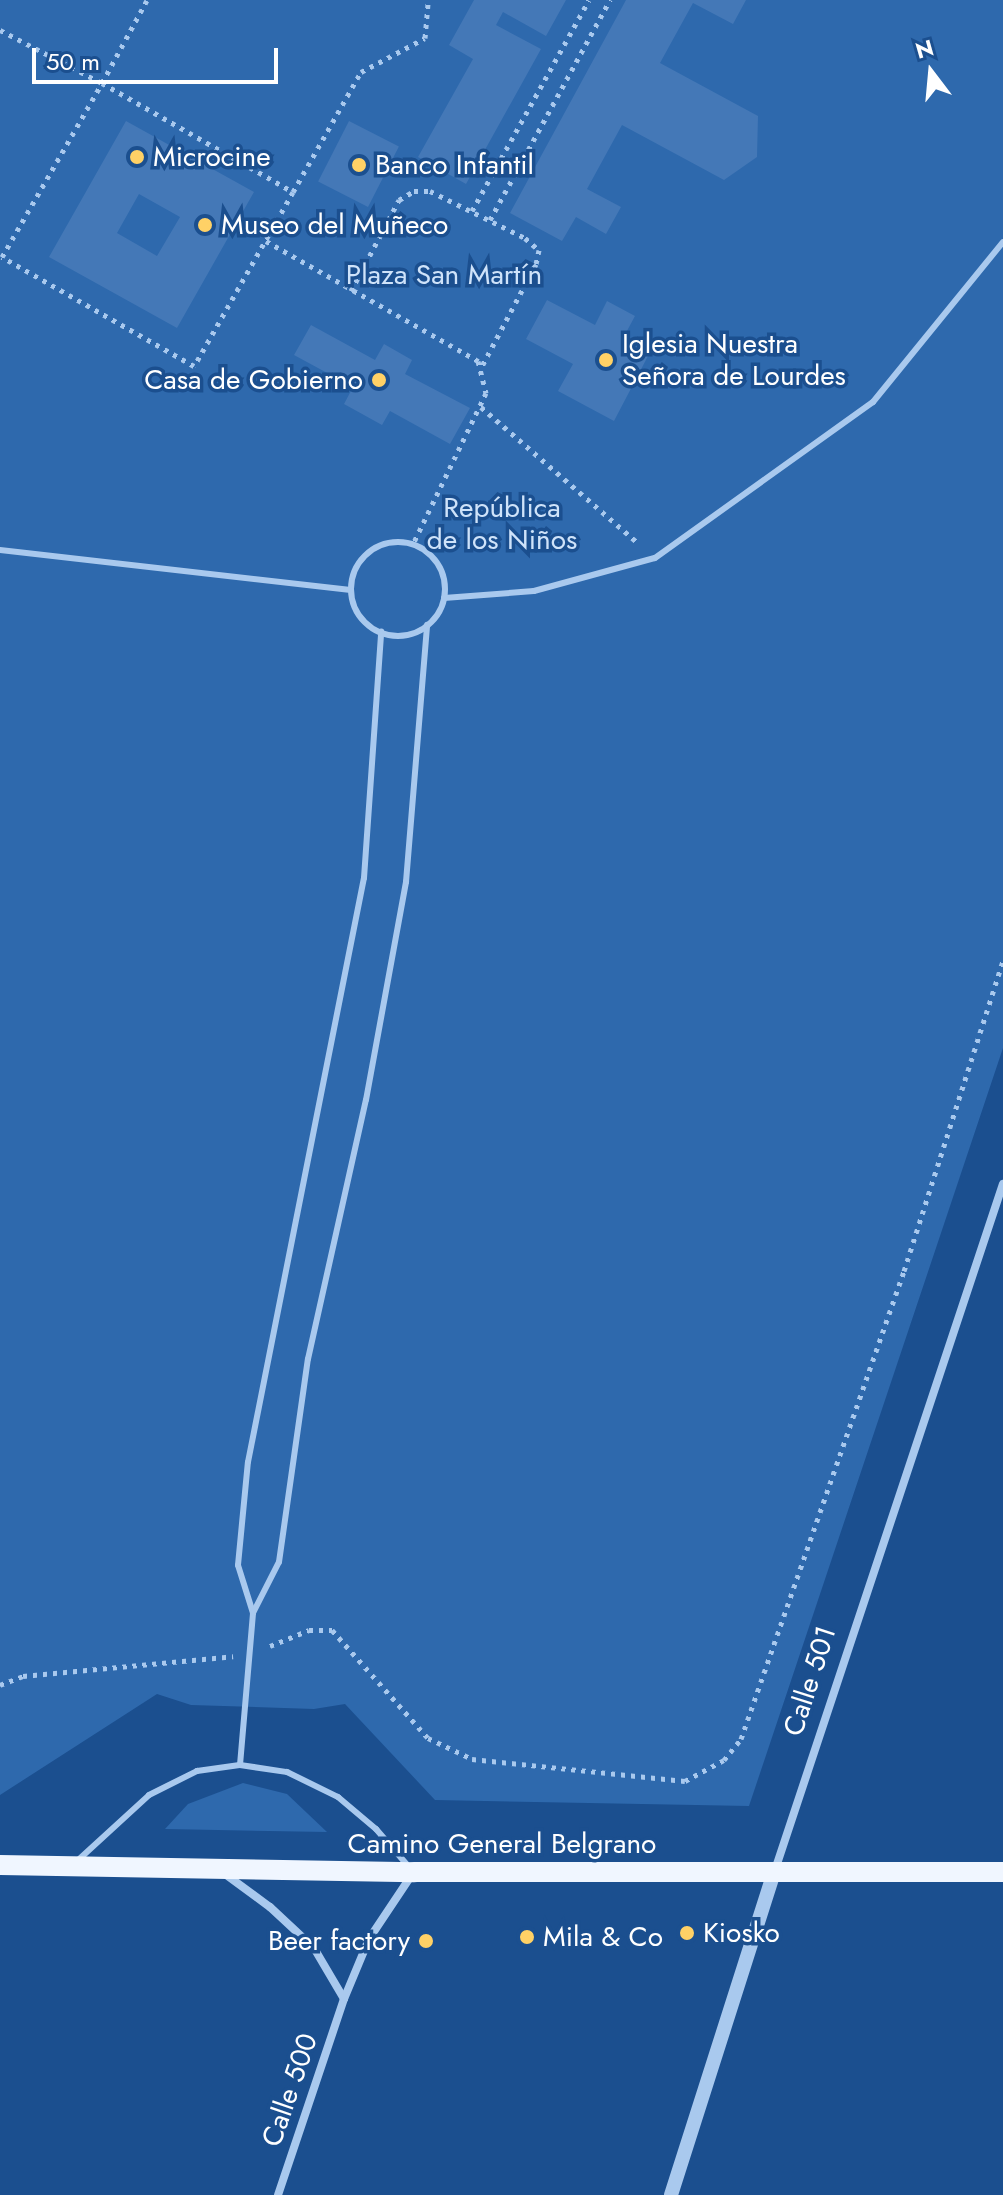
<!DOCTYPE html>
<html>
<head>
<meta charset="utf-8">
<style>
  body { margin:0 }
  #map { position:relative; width:1003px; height:2195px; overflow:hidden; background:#1b4f8f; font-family:Jost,sans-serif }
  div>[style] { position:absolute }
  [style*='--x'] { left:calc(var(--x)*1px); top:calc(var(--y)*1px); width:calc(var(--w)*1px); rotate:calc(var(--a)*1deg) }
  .green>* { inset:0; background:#2e69ad }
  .building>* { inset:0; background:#4478b7; transform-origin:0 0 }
  .path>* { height:5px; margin-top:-2.5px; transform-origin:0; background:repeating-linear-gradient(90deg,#a9c9ee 0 4px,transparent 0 10px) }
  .service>* { height:6px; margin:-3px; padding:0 3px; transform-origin:3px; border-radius:3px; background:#a9c9ee }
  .service>.ring { margin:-3px; padding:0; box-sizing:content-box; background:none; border:6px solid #a9c9ee; border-radius:50% }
  .minor>* { height:8px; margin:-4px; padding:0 4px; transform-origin:4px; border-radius:4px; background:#a9c9ee }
  .tertiary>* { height:14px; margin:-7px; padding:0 7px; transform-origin:7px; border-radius:7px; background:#a9c9ee }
  .primary>* { height:20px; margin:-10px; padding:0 10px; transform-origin:10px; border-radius:10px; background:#f0f6ff }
  .dots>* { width:22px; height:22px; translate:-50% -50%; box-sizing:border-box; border:4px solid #1b4f8f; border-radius:50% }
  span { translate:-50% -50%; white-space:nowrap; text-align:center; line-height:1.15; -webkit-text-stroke:7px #1b4f8f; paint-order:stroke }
  .poi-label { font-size:28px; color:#fff }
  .left { translate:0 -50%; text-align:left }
  .right { translate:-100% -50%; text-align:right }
  .park-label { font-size:28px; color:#cfe3fa }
  .street-label { font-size:28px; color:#fff }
  .north { position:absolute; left:891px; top:32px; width:80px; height:80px; -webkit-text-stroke:6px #1b4f8f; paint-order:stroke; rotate:344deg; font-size:22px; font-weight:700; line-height:32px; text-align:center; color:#fff }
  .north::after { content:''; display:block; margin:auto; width:28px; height:36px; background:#fff; clip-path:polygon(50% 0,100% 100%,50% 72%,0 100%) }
  .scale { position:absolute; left:32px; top:48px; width:246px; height:36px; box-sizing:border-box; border:4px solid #fff; border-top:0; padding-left:10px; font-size:24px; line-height:28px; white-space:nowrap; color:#fff; -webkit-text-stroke:6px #1b4f8f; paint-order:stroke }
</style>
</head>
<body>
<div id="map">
  <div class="green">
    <div style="clip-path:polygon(0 0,1003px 0,1003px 1048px,749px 1806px,435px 1800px,345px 1704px,314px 1709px,191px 1705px,157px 1694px,0 1795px)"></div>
    <div style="clip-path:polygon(243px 1783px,287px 1794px,327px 1832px,165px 1829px,188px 1804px)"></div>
  </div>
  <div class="building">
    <div style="clip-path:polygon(474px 0,566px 0,546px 36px,503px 12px,496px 25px,541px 49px,466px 184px,418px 157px,473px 59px,449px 45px)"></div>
    <div style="clip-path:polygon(626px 0,746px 0,733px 24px,693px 3px,660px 63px,758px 116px,757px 157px,724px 180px,622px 125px,587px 189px,621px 207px,606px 234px,576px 217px,562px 241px,510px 213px)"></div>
    <div style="clip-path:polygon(evenodd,126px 121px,254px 192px,177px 328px,49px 257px,126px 121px,139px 194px,180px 217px,157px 256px,117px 233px,139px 194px)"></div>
    <div style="left:349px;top:121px;width:56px;height:68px;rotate:27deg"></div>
    <div style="clip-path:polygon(547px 300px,595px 325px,607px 301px,635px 316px,621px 342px,648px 356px,614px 421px,558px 391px,573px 364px,526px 339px)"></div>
    <div style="clip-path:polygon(311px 325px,375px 360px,384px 344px,412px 360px,405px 374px,470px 408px,450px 444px,390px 411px,382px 425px,344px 404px,353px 387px,294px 355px)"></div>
  </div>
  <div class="path">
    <div style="--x:0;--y:30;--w:115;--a:27.5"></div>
    <div style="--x:102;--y:83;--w:94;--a:-61.5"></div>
    <div style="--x:102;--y:83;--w:220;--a:29.7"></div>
    <div style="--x:293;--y:192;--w:200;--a:119.6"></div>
    <div style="--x:194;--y:366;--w:221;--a:-150.4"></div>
    <div style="--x:2;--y:257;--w:201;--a:-60.1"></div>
    <div style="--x:293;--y:192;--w:138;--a:-60.5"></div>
    <div style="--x:361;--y:72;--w:72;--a:-28"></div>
    <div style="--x:425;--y:38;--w:38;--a:-85"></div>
    <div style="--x:472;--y:211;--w:241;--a:-61"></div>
    <div style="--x:490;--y:220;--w:251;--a:-61.4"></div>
    <div style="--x:266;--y:241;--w:244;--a:29.5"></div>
    <div style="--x:478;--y:361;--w:33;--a:76"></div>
    <div style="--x:486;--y:393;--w:168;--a:115.8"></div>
    <div style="--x:351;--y:291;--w:103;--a:-62.2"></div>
    <div style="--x:399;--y:200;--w:17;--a:-31"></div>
    <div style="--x:414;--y:191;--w:16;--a:0"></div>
    <div style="--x:430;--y:191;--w:106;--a:26.3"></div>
    <div style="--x:525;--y:238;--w:18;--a:41"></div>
    <div style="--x:539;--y:250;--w:14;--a:102"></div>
    <div style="--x:536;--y:264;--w:118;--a:117.9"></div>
    <div style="--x:481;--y:407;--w:209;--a:40.9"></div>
    <div style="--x:270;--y:1646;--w:42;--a:-22.3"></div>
    <div style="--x:309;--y:1630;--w:23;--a:0"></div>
    <div style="--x:332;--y:1630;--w:144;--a:48.4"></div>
    <div style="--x:428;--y:1738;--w:49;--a:25.5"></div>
    <div style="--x:472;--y:1759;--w:214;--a:5.9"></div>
    <div style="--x:685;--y:1781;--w:44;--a:-28.3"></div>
    <div style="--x:724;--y:1760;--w:27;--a:-51"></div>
    <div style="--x:741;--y:1739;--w:496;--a:-70.8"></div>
    <div style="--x:904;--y:1271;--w:325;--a:-72.3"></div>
    <div style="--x:0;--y:1685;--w:25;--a:-21"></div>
    <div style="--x:23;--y:1676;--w:211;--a:-5.4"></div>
  </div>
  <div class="service">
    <div class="ring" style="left:351px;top:542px;width:88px;height:88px"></div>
    <div style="--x:0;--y:550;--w:353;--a:6.5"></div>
    <div style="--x:444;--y:598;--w:90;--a:-4.4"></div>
    <div style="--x:534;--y:591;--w:125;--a:-15.3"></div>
    <div style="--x:655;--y:558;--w:268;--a:-35.6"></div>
    <div style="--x:873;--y:402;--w:206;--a:-50.9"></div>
    <div style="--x:253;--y:1613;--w:50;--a:-107.4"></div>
    <div style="--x:238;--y:1565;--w:103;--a:-84.5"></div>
    <div style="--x:248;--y:1462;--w:595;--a:-78.77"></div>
    <div style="--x:364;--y:878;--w:247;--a:-86"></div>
    <div style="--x:240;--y:1765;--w:153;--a:-85.1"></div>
    <div style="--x:253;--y:1613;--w:57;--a:-63"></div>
    <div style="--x:279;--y:1562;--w:205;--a:-81.9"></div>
    <div style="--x:308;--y:1359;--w:265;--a:-77.4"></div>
    <div style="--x:366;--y:1100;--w:222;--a:-79.6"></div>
    <div style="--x:406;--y:882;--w:258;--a:-85.3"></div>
    <div style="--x:76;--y:1862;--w:99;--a:-42.5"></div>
    <div style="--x:149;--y:1795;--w:54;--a:-26.6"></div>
    <div style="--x:197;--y:1771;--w:43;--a:-7.9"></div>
    <div style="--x:240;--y:1765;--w:48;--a:8.5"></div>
    <div style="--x:287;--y:1772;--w:57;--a:26.1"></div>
    <div style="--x:338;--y:1797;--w:50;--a:40.1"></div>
    <div style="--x:376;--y:1829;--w:50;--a:49"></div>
  </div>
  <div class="minor">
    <div style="--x:775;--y:1870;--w:723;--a:-71.62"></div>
    <div style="--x:225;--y:1874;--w:56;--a:36.3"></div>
    <div style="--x:270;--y:1907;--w:60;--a:43"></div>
    <div style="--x:314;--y:1948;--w:59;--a:59.5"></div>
    <div style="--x:278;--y:2195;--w:207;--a:-71.4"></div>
    <div style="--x:344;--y:1999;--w:65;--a:-67.4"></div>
    <div style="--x:369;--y:1939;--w:79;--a:-56.3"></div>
  </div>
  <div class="tertiary">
    <div style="--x:671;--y:2195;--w:338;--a:-72.3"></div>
  </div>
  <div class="primary">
    <div style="--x:0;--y:1865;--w:414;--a:1"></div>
    <div style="--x:414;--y:1872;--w:589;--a:0"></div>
  </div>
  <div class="dots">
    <div style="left:137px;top:157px;background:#ffd166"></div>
    <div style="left:359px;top:165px;background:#ffd166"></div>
    <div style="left:205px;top:225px;background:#ffd166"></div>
    <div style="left:606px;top:360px;background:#ffd166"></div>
    <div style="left:379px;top:380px;background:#ffd166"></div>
    <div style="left:687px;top:1933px;background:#ffd166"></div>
    <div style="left:527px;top:1937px;background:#ffd166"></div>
    <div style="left:426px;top:1941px;background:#ffd166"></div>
  </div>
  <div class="poi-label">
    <span class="left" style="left:153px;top:157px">Microcine</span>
    <span class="left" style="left:375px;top:165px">Banco Infantil</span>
    <span class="left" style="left:221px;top:225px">Museo del Muñeco</span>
    <span class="left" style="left:622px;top:360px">Iglesia Nuestra<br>Señora de Lourdes</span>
    <span class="right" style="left:363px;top:380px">Casa de Gobierno</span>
    <span class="left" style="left:703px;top:1933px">Kiosko</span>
    <span class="left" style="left:543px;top:1937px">Mila &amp; Co</span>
    <span class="right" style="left:410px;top:1941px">Beer factory</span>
  </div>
  <div class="park-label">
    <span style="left:444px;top:275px">Plaza San Martín</span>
    <span style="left:502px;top:524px">República<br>de los Niños</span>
  </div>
  <div class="street-label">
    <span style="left:810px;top:1681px;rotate:-72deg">Calle 501</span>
    <span style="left:502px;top:1844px">Camino General Belgrano</span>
    <span style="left:290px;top:2090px;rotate:-71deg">Calle 500</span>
  </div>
  <div class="north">N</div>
  <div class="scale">50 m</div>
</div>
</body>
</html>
